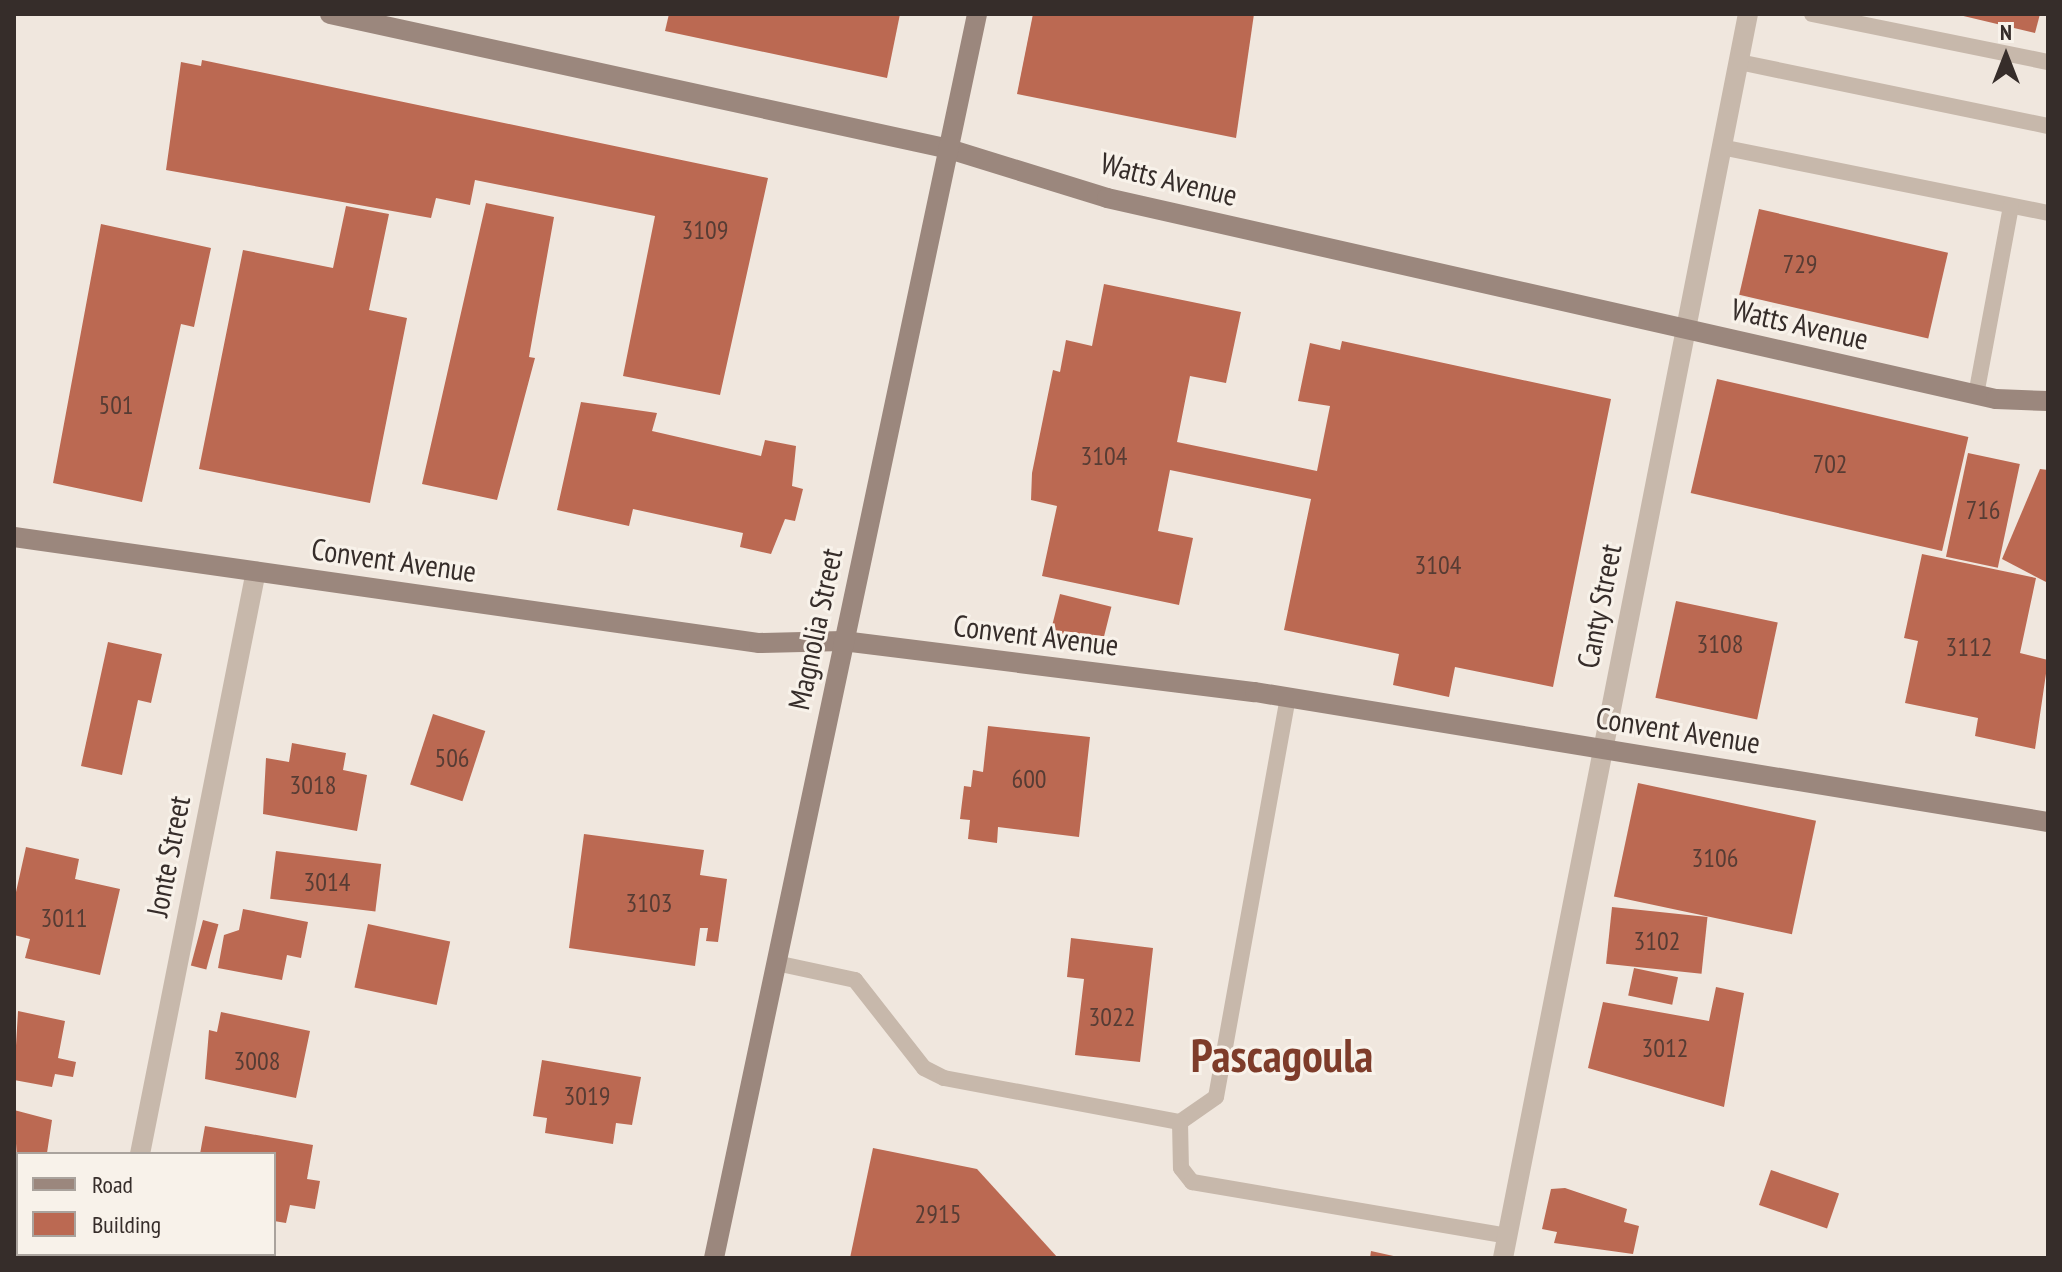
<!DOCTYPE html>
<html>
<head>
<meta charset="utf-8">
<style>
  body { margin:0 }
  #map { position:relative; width:2062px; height:1272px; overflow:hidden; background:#f0e7de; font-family:"PT Sans Narrow",sans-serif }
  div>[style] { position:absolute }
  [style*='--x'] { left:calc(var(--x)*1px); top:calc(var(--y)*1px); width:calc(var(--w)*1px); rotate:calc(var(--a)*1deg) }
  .building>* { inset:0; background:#bb6952; transform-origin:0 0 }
  .lane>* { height:16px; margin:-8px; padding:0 8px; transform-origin:8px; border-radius:8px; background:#c7b8ab }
  .street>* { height:20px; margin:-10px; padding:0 10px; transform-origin:10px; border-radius:10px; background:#c7b8ab }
  .secondary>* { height:20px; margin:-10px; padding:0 10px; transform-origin:10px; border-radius:10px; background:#9b877d }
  span { translate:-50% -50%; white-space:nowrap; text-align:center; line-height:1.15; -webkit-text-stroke:6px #f8f2ea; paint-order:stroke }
  .number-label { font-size:26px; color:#573c34 }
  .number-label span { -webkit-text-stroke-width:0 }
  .street-label { font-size:30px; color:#362d2a }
  .town-label { font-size:46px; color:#7e3c2a; font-weight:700 }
  .frame { position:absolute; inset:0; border:16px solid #362d2a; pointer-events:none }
  .legend { position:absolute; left:16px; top:1152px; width:260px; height:104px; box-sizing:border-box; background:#f8f2ea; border:2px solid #aaa39d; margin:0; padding:10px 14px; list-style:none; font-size:24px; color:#362d2a }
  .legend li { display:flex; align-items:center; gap:16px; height:40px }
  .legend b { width:40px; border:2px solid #aaa39d }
  .north { position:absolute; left:1966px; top:16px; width:80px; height:80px; -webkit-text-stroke:6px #f8f2ea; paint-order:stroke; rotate:0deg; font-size:22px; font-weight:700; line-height:32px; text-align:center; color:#362d2a }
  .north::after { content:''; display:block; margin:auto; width:28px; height:36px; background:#362d2a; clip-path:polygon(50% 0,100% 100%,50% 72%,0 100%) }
</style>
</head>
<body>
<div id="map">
  <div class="building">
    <div style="clip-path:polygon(669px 14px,900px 14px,887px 78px,665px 31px)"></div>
    <div style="clip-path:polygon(1033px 14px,1254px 14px,1236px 138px,1017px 94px)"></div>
    <div style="clip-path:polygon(1955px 14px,2040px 14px,2035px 33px)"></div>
    <div style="clip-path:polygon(202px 60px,768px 178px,720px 395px,623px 376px,655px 216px,475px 180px,470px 205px,436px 198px,431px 218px,166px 170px,181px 62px,201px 66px)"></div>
    <div style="clip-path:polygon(486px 203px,554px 217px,529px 357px,535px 358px,497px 500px,422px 484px)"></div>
    <div style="clip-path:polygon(346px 206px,389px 214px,369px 310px,407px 318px,370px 503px,199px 469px,243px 250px,333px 268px)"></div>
    <div style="left:1759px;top:209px;width:194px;height:88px;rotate:13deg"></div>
    <div style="clip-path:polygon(101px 224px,211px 248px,194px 327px,181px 324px,142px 502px,53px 483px)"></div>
    <div style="clip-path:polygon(1104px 284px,1241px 312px,1226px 383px,1190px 376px,1177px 442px,1317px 471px,1330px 406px,1298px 401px,1310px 343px,1340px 350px,1342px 341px,1611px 399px,1553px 687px,1455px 667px,1449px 697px,1393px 685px,1399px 654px,1284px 630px,1311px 499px,1170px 470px,1158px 531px,1193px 538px,1179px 605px,1042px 576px,1057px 506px,1031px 500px,1032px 473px,1053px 370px,1060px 372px,1066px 340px,1092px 346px)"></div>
    <div style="left:1717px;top:379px;width:258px;height:117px;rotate:13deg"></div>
    <div style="clip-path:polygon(581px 402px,657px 413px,652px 431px,761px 456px,765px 440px,796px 446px,792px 486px,803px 489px,795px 521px,785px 519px,771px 554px,740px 547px,743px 533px,633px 509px,629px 526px,557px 510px)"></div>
    <div style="left:1968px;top:453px;width:53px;height:106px;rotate:12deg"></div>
    <div style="clip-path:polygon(2040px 469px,2048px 470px,2048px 583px,2002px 559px)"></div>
    <div style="clip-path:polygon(1922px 554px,2036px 578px,2020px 653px,2048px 660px,2035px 749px,1975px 736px,1978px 718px,1905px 703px,1918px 641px,1904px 638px)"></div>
    <div style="left:1060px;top:594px;width:53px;height:38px;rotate:14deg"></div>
    <div style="left:1676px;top:601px;width:104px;height:99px;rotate:12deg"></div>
    <div style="clip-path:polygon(108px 642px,162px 654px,151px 703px,138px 700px,122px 775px,81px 766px)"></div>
    <div style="left:433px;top:714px;width:55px;height:74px;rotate:18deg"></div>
    <div style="clip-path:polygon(988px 726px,1090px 737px,1079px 837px,998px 827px,997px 843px,968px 839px,970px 820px,960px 819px,964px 786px,971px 787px,973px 770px,983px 772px)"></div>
    <div style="clip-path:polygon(292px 743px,346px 753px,343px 770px,367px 775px,357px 831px,263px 814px,266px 758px,289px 762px)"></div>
    <div style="left:1638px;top:783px;width:182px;height:116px;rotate:12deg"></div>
    <div style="clip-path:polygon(584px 834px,704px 850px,700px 875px,727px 879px,718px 942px,706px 941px,708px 928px,700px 928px,695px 966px,569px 948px)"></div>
    <div style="clip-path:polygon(26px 847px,79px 859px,75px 879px,120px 889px,100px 975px,25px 958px,30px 939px,14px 935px,14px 901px)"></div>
    <div style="left:276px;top:851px;width:106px;height:48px;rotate:7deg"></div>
    <div style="left:1612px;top:907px;width:96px;height:57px;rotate:6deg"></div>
    <div style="clip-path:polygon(243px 909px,308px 922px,301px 958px,287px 955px,282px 980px,218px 968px,224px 935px,239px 930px)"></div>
    <div style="left:203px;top:920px;width:16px;height:47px;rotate:15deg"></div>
    <div style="left:368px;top:924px;width:84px;height:65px;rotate:12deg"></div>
    <div style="clip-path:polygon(1071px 938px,1153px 948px,1140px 1062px,1075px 1055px,1084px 979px,1067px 977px)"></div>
    <div style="left:1634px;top:968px;width:45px;height:28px;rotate:12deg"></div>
    <div style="clip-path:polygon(1716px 987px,1744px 993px,1724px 1107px,1588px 1068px,1603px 1002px,1709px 1021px)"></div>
    <div style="clip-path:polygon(18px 1011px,65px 1021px,58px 1058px,76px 1062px,73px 1077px,55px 1074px,52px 1087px,14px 1080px)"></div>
    <div style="clip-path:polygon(221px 1012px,310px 1031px,296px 1098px,205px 1079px,209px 1030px,217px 1032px)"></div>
    <div style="clip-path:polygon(542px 1060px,641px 1077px,632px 1125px,616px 1123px,613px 1144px,545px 1133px,547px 1118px,533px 1116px)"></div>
    <div style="clip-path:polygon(14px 1110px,52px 1120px,47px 1153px,18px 1154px,18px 1177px)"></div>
    <div style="clip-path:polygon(205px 1126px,313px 1145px,307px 1179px,320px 1181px,315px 1209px,290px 1205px,286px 1223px,274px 1221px,274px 1154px,200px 1154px)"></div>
    <div style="clip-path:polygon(873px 1148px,977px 1169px,1058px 1258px,850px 1258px)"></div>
    <div style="left:1771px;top:1170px;width:72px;height:37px;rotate:19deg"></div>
    <div style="clip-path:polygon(1565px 1188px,1627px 1209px,1624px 1222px,1639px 1226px,1633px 1254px,1554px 1243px,1557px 1232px,1542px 1229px,1551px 1189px)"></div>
    <div style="clip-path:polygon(14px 1194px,18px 1254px,34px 1258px,14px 1258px)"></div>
    <div style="clip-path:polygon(1371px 1251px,1398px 1257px,1398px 1258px,1370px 1258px)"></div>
  </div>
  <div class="lane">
    <div style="--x:1812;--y:14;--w:241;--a:11.5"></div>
    <div style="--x:1739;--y:62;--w:316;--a:11.7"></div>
    <div style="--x:1721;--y:147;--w:334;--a:11.4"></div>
    <div style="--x:1976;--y:395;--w:192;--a:-79.5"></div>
    <div style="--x:1288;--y:697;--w:406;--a:100.2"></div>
    <div style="--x:1216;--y:1097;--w:44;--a:145.2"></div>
    <div style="--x:1180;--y:1122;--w:46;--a:88.8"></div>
    <div style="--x:1181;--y:1168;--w:18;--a:52"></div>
    <div style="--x:1192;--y:1182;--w:320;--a:9.7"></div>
    <div style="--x:776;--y:963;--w:81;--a:12.1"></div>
    <div style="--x:855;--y:980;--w:112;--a:51.9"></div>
    <div style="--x:924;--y:1068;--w:22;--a:27"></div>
    <div style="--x:944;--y:1078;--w:240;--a:10.6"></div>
  </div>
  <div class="street">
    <div style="--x:140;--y:1154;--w:594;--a:-78.75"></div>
    <div style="--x:1503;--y:1258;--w:1268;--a:-78.86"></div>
  </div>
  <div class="secondary">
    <div style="--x:330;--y:14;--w:634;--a:12.3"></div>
    <div style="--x:949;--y:149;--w:165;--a:17.2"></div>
    <div style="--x:1107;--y:198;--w:911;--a:12.74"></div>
    <div style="--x:1996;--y:399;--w:52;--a:2.2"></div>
    <div style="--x:14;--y:537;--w:753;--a:8.1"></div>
    <div style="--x:759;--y:643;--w:84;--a:-1.4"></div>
    <div style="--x:843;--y:641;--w:415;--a:7.1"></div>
    <div style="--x:1255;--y:692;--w:804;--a:9.31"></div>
    <div style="--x:714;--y:1258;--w:1271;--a:-78.06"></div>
  </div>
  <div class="number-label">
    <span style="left:705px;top:230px">3109</span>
    <span style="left:1800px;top:264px">729</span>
    <span style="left:116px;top:405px">501</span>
    <span style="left:1104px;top:456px">3104</span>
    <span style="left:1830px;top:464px">702</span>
    <span style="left:1983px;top:510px">716</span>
    <span style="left:1438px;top:565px">3104</span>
    <span style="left:1720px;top:644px">3108</span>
    <span style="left:1969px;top:647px">3112</span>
    <span style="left:452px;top:758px">506</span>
    <span style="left:1029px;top:779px">600</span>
    <span style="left:313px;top:785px">3018</span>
    <span style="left:1715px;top:858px">3106</span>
    <span style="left:327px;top:882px">3014</span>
    <span style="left:649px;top:903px">3103</span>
    <span style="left:64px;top:918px">3011</span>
    <span style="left:1657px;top:941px">3102</span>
    <span style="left:1112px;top:1017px">3022</span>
    <span style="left:1665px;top:1048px">3012</span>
    <span style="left:257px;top:1061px">3008</span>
    <span style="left:587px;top:1096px">3019</span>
    <span style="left:938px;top:1214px">2915</span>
  </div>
  <div class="street-label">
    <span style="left:1169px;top:179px;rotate:14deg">Watts Avenue</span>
    <span style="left:1800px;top:324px;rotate:13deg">Watts Avenue</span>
    <span style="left:394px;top:560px;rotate:8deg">Convent Avenue</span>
    <span style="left:1599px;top:606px;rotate:-79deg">Canty Street</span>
    <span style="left:815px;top:629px;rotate:-78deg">Magnolia Street</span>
    <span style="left:1036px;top:635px;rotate:7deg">Convent Avenue</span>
    <span style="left:1678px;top:730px;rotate:9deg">Convent Avenue</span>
    <span style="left:168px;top:856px;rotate:-79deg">Jonte Street</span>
  </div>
  <div class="town-label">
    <span style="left:1282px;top:1055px">Pascagoula</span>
  </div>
  <div class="frame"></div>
  <ul class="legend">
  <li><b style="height:10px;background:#9b877d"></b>Road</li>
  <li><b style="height:22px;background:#bb6952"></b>Building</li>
  </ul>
  <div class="north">N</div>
</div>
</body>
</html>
